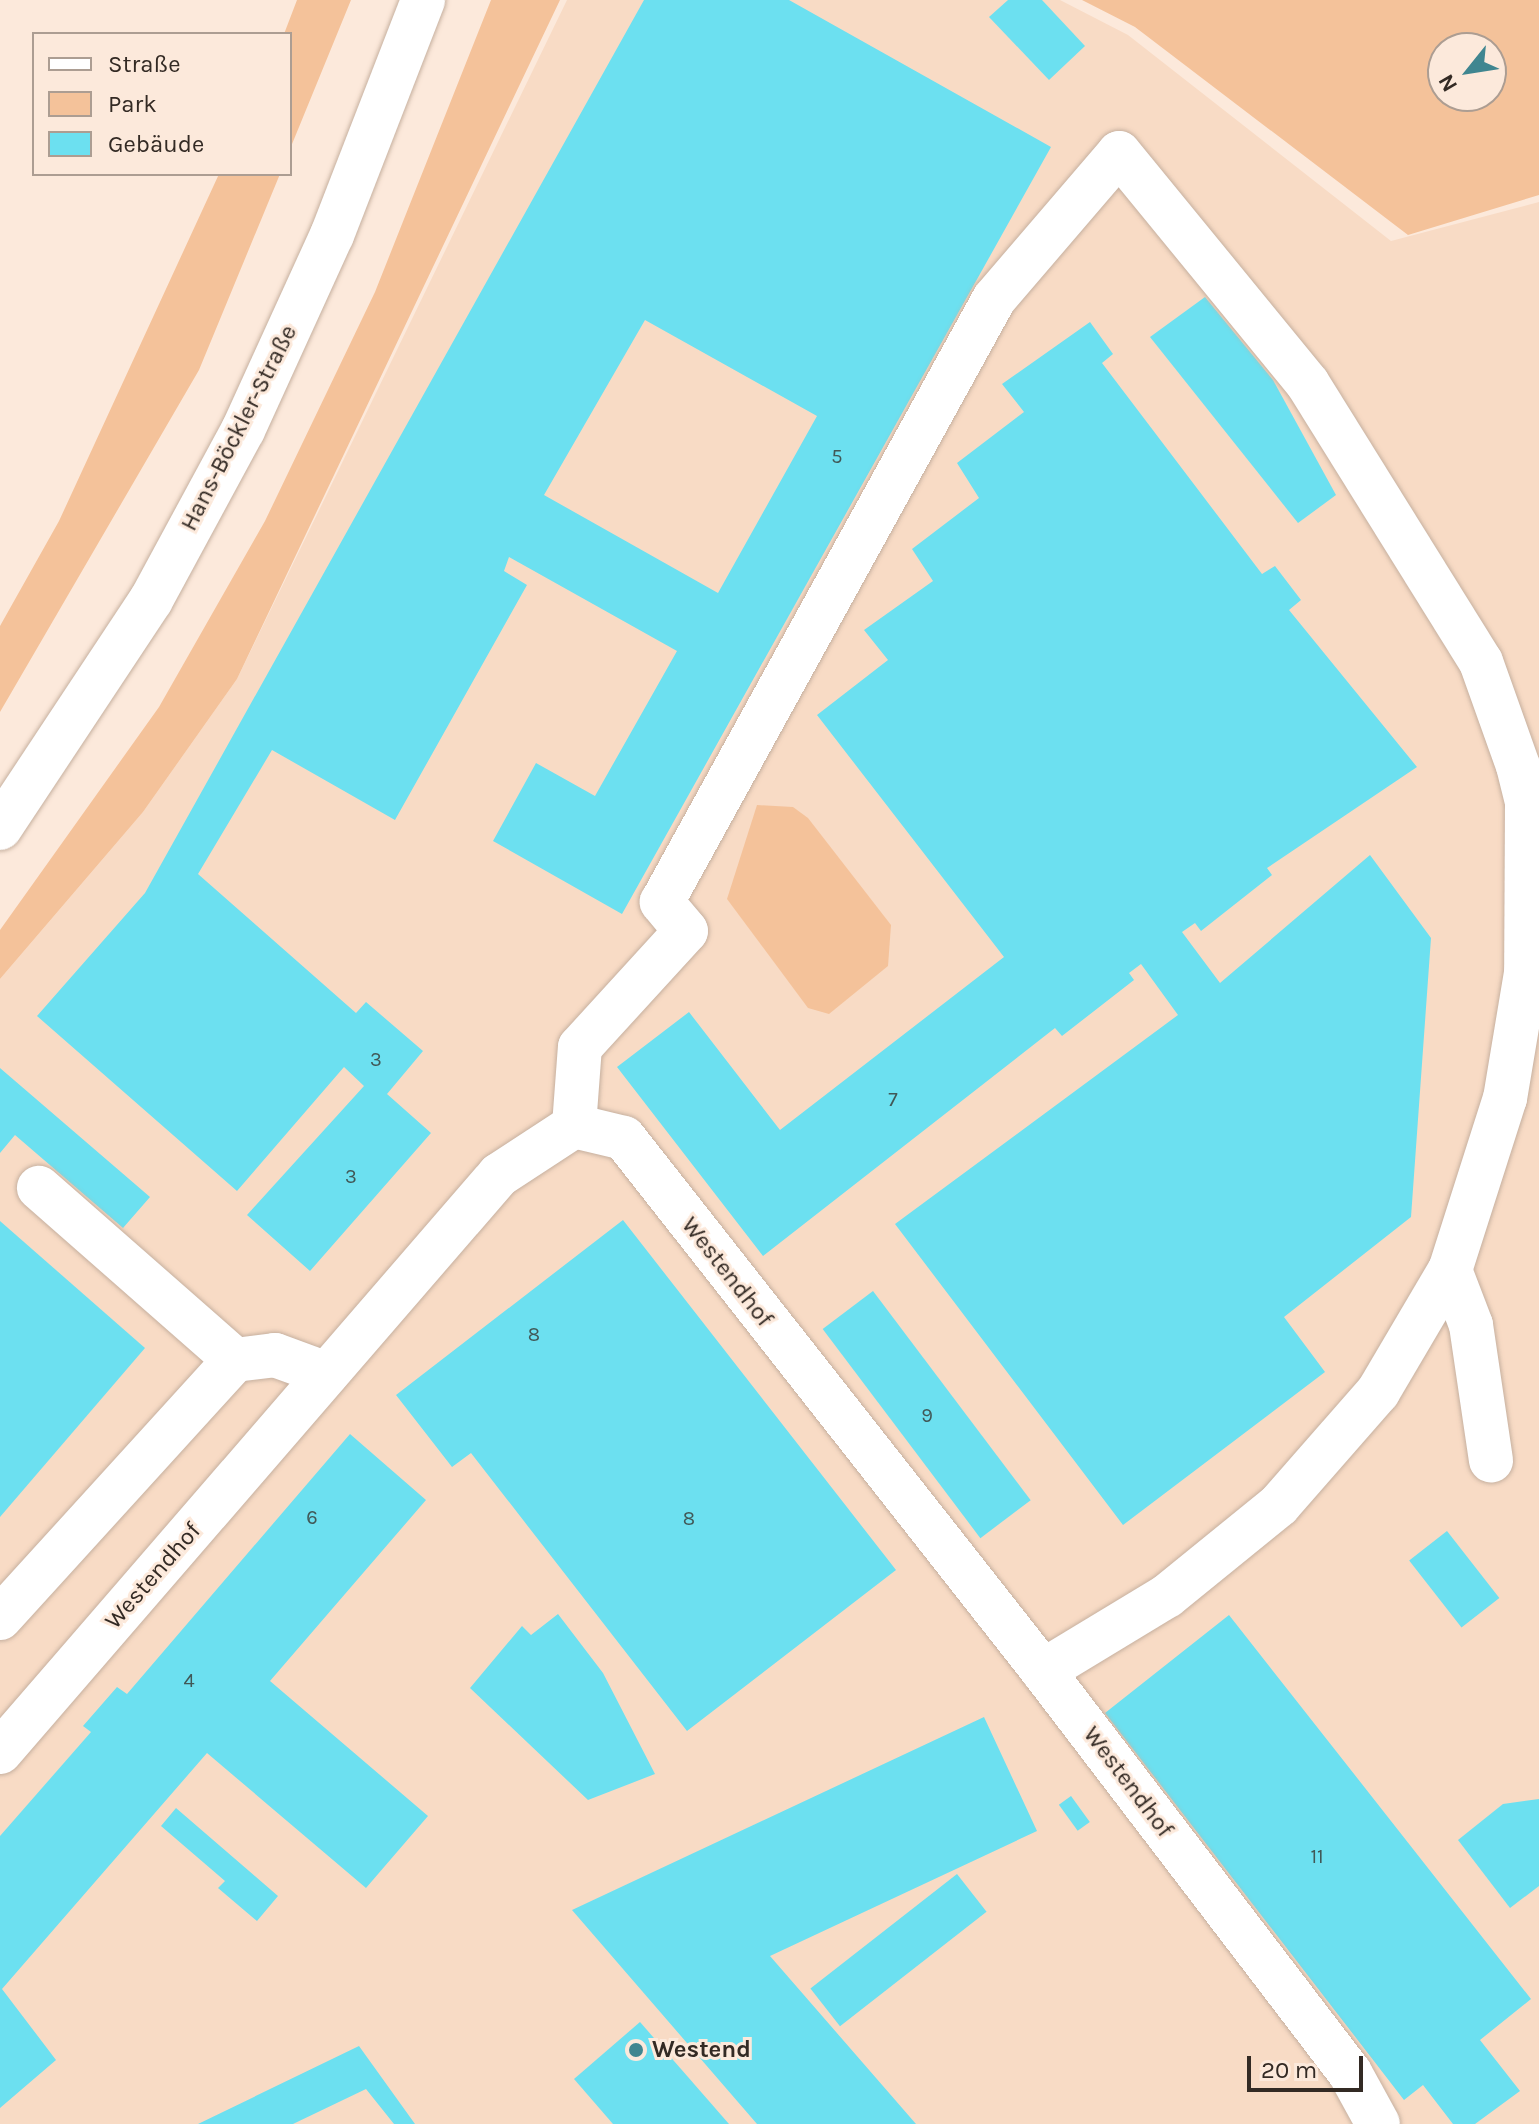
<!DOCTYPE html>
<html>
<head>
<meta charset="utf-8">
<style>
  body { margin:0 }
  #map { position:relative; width:1539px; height:2124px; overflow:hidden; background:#fce9db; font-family:Karla,sans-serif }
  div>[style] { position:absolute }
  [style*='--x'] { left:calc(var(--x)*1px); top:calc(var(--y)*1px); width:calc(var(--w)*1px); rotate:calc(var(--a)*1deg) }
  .built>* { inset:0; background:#f8dbc5 }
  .green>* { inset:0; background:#f4c29a }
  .building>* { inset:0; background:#6ce0f0; transform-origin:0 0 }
  .roads { filter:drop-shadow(0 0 2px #c6b09f) drop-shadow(0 0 2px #c6b09f) }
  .minor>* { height:44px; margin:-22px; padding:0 22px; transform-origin:22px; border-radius:22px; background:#fff }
  .major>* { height:44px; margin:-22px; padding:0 22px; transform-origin:22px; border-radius:22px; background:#fff }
  .dots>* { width:22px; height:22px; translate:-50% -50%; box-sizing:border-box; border:4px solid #fce9db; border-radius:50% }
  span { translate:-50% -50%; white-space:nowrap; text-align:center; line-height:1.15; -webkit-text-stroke:6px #fce9db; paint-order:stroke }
  .number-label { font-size:20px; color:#415857 }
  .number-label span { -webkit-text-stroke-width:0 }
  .street-label { font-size:24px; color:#332a24 }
  .poi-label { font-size:24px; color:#332a24; font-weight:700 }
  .left { translate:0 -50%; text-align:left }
  .legend { position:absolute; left:32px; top:32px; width:260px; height:144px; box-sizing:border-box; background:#fce9db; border:2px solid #ac9d92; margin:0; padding:10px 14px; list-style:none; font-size:24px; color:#332a24 }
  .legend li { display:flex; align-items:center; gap:16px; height:40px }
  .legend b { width:40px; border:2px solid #ac9d92 }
  .north { position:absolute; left:1427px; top:32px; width:80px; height:80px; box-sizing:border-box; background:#fce9db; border:2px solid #ac9d92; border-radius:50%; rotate:240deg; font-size:22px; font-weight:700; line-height:32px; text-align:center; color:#332a24 }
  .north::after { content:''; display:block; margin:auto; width:28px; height:36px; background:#408690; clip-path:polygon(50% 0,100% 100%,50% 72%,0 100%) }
  .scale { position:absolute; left:1247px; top:2056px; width:116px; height:36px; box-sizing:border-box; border:4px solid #332a24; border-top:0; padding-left:10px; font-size:24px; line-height:28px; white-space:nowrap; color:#332a24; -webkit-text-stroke:6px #fce9db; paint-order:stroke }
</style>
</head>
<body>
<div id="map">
  <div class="built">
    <div style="clip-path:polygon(567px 0,1060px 0,1128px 35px,1391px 241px,1539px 202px,1539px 2124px,0 2124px,0 979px,143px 812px,237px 679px)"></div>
  </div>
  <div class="green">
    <div style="clip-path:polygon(297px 0,351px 0,290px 149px,290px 34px,284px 34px)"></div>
    <div style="clip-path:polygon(491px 0,560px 0,237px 679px,143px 812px,0 979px,0 930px,159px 707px,265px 521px,375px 292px)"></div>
    <div style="clip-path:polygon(evenodd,1082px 0,1539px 0,1539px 195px,1408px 235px,1135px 27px,1082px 0,1491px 48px,1491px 96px,1443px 96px,1443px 48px,1491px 48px)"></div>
    <div style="clip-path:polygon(219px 174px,280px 174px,199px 370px,0 712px,0 626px,59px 521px)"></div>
    <div style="clip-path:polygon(757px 805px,793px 807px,808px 818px,891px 925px,888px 966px,829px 1014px,808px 1008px,727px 899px)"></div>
  </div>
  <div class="building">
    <div style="clip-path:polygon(evenodd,644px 0,789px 0,1051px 147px,622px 914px,493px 841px,536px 763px,595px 796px,677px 651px,509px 557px,504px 571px,527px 585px,395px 820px,272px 750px,198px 874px,356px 1013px,366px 1002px,423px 1051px,387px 1094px,431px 1133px,310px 1271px,247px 1215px,364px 1086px,344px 1067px,237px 1191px,37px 1016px,145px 893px,644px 0,645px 320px,817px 416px,718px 593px,544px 495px,645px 320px)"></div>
    <div style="clip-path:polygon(1008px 0,1042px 0,1085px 46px,1049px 80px,989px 17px)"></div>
    <div style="clip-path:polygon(1205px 297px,1273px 380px,1336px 495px,1298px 523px,1150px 337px)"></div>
    <div style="clip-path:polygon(1090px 322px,1113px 354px,1102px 363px,1262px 574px,1275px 566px,1301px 600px,1289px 610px,1417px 767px,1267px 868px,1272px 875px,1201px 931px,1195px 923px,1182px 932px,1220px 983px,1370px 855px,1431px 938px,1411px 1217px,1284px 1317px,1325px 1372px,1123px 1525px,895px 1224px,1178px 1015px,1141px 964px,1129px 973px,1134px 980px,1062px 1036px,1055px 1028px,763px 1256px,617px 1067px,689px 1012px,780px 1130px,1004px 957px,817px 715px,888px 660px,864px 630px,933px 581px,912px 549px,979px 498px,957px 463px,1024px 412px,1002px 384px)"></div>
    <div style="clip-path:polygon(0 1068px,150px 1197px,123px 1228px,15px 1135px,0 1153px)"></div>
    <div style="clip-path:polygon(623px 1220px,896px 1570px,687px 1731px,471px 1453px,452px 1467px,396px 1395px)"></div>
    <div style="clip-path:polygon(0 1221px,145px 1348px,0 1517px)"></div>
    <div style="left:873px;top:1291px;width:262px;height:63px;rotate:53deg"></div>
    <div style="clip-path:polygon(350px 1434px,426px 1500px,270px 1681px,428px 1816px,366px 1888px,207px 1753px,2px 1989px,56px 2060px,0 2108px,0 1836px,91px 1732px,83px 1726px,117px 1687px,127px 1694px)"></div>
    <div style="left:1447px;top:1531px;width:85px;height:48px;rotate:52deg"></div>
    <div style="clip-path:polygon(558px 1614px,603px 1673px,655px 1774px,588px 1800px,470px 1688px,522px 1626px,531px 1635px)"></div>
    <div style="clip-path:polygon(1229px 1615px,1531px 1999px,1480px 2040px,1520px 2091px,1475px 2124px,1453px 2124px,1423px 2085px,1404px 2100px,1105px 1713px)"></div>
    <div style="clip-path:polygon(984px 1717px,1037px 1831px,770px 1956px,916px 2124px,757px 2124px,572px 1910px)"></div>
    <div style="left:1071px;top:1796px;width:32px;height:15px;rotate:54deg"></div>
    <div style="clip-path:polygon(1539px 1799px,1539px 1886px,1510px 1908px,1458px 1840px,1503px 1804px)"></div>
    <div style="clip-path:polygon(176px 1808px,278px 1896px,257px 1921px,218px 1888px,225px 1881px,161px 1826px)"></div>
    <div style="left:957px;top:1874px;width:48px;height:186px;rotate:52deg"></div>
    <div style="clip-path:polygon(640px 2022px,729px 2124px,613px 2124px,574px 2079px)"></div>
    <div style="clip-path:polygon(359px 2046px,415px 2124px,394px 2124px,366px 2089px,293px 2124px,198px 2124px)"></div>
  </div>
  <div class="roads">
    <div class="minor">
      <div style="--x:574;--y:1126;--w:79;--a:-85.7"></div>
      <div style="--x:580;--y:1047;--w:157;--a:-47.6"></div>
      <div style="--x:686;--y:931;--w:38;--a:-130"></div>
      <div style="--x:662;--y:902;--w:688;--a:-61.16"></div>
      <div style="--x:994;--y:299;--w:192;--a:-49.4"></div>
      <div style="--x:1119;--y:153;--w:298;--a:50.7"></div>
      <div style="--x:1308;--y:384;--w:327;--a:58.1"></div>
      <div style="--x:1481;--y:662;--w:110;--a:70.4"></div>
      <div style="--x:1518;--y:766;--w:38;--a:76"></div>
      <div style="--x:1527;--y:803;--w:170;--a:90.3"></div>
      <div style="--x:1526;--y:973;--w:127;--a:99.5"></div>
      <div style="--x:1505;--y:1098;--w:181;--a:107.7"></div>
      <div style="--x:1450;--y:1270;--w:59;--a:69.1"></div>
      <div style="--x:1471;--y:1325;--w:137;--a:81.6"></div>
      <div style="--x:235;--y:1360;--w:40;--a:-7.1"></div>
      <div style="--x:275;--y:1355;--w:55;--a:20.1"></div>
      <div style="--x:0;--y:1618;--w:349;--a:-47.7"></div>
      <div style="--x:235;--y:1360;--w:261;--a:-138.7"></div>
      <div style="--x:1043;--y:1671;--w:145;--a:-31.2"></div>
      <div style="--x:1167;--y:1596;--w:144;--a:-39.1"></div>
      <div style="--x:1279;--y:1505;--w:150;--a:-48.8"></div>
      <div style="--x:1378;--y:1392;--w:142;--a:-59.5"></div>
      <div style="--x:0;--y:1752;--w:763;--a:-49.15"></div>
      <div style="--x:499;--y:1175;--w:90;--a:-33.2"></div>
      <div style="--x:574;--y:1126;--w:51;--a:13.5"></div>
      <div style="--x:624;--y:1138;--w:678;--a:51.83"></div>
      <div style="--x:1043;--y:1671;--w:506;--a:52.63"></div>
      <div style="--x:1350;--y:2073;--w:58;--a:61.2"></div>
    </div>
    <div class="major">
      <div style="--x:0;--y:828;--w:273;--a:-56.5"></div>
      <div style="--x:151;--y:600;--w:193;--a:-61.6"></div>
      <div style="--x:243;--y:430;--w:214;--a:-65.5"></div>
      <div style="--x:332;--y:235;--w:252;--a:-68.8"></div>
    </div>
  </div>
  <div class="dots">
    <div style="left:636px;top:2050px;background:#408690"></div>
  </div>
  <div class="number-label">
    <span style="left:837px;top:456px">5</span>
    <span style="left:376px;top:1059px">3</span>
    <span style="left:893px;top:1099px">7</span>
    <span style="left:351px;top:1176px">3</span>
    <span style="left:534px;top:1334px">8</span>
    <span style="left:927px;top:1415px">9</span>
    <span style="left:312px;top:1517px">6</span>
    <span style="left:689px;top:1518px">8</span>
    <span style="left:189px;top:1680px">4</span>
    <span style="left:1317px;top:1856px">11</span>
  </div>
  <div class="street-label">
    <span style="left:239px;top:428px;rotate:-63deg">Hans-Böckler-Straße</span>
    <span style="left:727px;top:1272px;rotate:52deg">Westendhof</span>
    <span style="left:153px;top:1576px;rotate:-49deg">Westendhof</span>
    <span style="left:1128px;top:1782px;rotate:53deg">Westendhof</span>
  </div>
  <div class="poi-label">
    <span class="left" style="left:652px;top:2050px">Westend</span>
  </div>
  <ul class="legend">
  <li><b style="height:10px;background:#fff"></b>Straße</li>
  <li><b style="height:22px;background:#f4c29a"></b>Park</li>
  <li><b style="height:22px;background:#6ce0f0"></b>Gebäude</li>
  </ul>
  <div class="north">N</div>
  <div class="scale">20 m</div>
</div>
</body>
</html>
